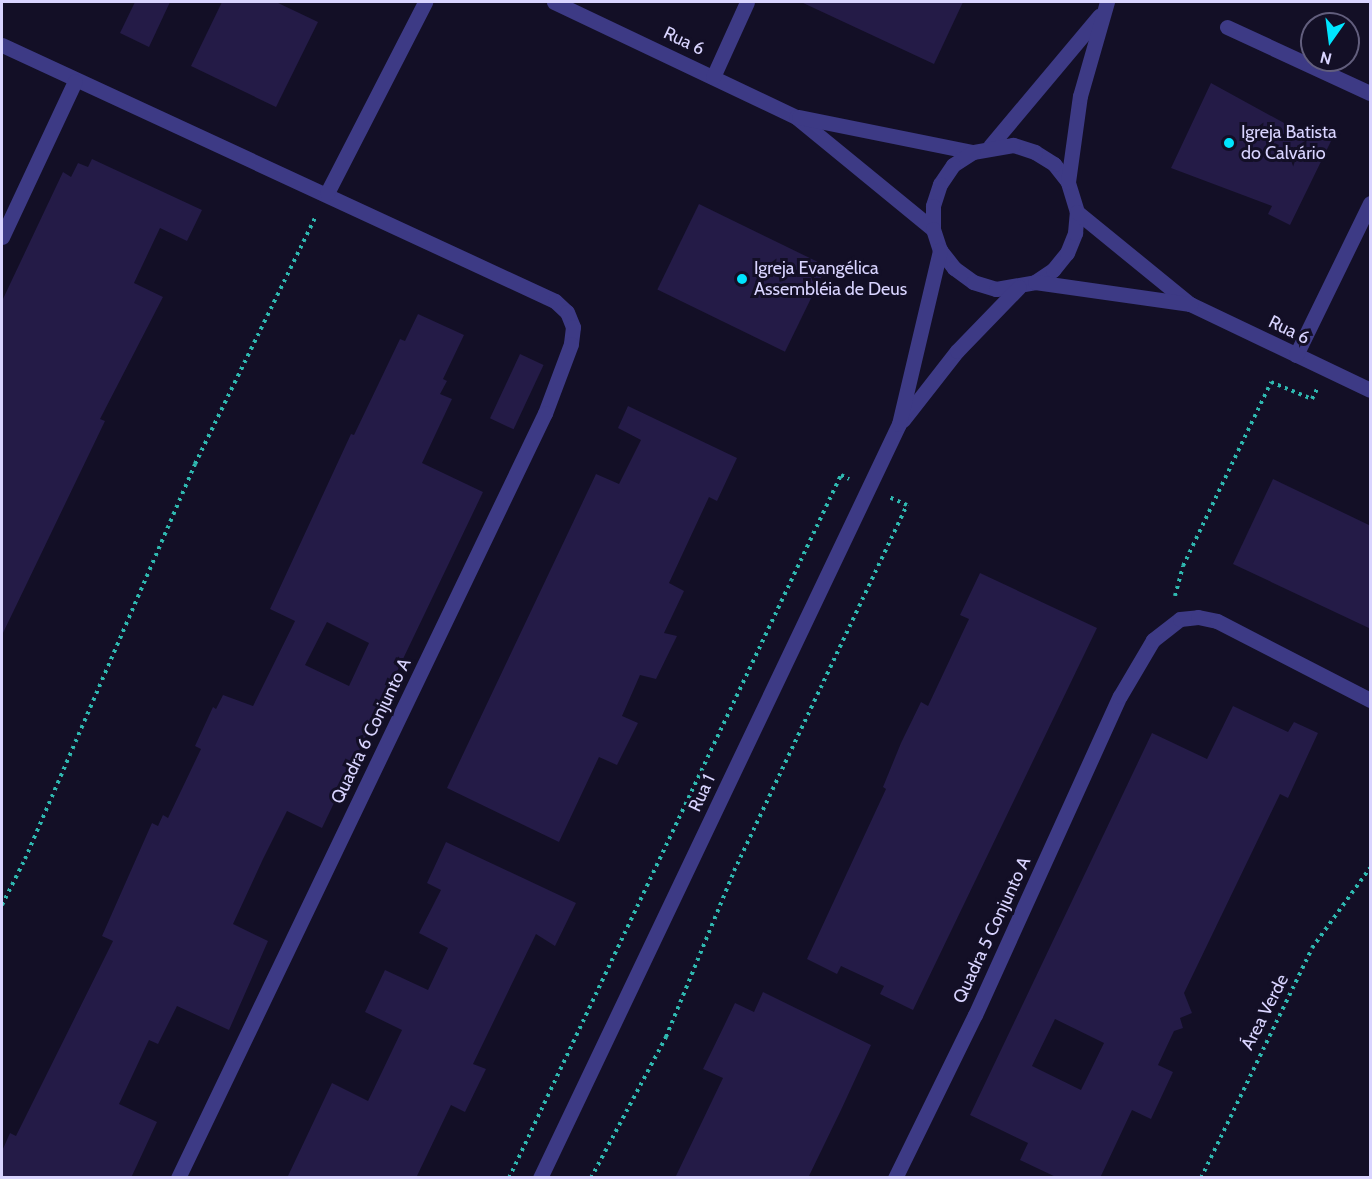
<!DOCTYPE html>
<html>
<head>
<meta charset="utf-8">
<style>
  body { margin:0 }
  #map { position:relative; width:1372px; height:1179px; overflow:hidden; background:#130f26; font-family:Cabin,sans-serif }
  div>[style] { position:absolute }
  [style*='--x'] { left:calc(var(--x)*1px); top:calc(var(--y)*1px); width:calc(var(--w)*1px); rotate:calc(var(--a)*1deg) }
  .building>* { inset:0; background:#241b47; transform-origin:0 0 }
  .path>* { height:4px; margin-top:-2px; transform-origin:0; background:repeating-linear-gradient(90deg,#2fb8b0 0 3px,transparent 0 7.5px) }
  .minor>* { height:15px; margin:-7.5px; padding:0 7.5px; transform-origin:7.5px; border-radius:7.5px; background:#3d3a85 }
  .dots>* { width:16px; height:16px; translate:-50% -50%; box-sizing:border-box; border:3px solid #130f26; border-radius:50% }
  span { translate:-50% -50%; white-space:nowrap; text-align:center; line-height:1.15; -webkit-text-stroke:6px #130f26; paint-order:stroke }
  .street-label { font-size:18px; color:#d9d4ff }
  .poi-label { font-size:18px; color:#d9d4ff }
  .left { translate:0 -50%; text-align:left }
  .frame { position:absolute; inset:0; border:3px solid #d9d4ff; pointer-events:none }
  .north { position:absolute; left:1300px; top:12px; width:60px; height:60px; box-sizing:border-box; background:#130f26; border:2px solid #625e7d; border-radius:50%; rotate:194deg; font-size:16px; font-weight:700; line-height:24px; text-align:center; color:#d9d4ff }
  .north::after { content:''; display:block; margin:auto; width:21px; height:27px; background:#00e5ff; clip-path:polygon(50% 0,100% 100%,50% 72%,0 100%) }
</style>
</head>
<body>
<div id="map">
  <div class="building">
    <div style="clip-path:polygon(135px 2px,170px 2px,149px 47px,120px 33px)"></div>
    <div style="clip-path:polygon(222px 2px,276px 2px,318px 22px,276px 107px,191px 66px)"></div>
    <div style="clip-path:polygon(801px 2px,963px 2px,934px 64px)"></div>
    <div style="clip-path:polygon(1211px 83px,1306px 135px,1309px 128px,1332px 139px,1290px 225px,1268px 214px,1272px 206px,1171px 168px)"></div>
    <div style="clip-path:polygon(92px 159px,202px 210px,187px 241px,160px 228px,134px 283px,163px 297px,100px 419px,105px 421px,2px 635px,2px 301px,63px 172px,71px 177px,78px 163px,88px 167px)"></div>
    <div style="left:699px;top:204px;width:142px;height:95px;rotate:26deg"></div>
    <div style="clip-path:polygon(evenodd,418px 314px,464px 335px,443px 379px,447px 381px,440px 394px,452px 399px,422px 463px,483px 492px,322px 828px,287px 811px,263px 859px,233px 924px,268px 941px,229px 1030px,177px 1006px,158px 1044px,149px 1040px,119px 1104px,157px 1122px,131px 1178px,2px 1178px,2px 1151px,10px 1133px,16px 1136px,113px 941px,102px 936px,152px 823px,158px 826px,163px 815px,168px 818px,201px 749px,195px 746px,213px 707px,216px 709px,223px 695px,253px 706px,295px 621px,270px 609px,351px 434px,354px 435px,400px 339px,405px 341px,418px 314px,327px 622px,369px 643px,349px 686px,305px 665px,327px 622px)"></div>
    <div style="left:520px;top:354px;width:26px;height:71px;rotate:25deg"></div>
    <div style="clip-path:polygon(628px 406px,737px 458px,717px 501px,709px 497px,669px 583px,684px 591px,664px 633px,677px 636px,656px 679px,640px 675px,622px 716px,638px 723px,617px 765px,599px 757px,559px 842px,447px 788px,596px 474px,619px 484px,641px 440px,618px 428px)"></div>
    <div style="clip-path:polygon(1273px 479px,1371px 526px,1371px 629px,1233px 564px)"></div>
    <div style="clip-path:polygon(980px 573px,1097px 628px,913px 1010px,880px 994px,884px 986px,841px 966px,837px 974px,807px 959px,886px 789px,883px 787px,901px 743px,921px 702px,928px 706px,969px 619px,960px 615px)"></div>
    <div style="clip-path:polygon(evenodd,1233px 706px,1288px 732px,1294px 722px,1318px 733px,1288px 798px,1280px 794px,1184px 993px,1192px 1013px,1180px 1018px,1183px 1028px,1174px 1031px,1158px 1065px,1173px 1072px,1151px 1119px,1132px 1110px,1100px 1178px,1058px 1178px,1020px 1160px,1028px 1143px,970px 1115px,1152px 733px,1207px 759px,1233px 706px,1055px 1019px,1104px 1043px,1081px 1090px,1032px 1066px,1055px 1019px)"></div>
    <div style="clip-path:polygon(446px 842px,576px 903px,555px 946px,536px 934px,473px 1064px,486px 1069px,465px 1112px,451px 1105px,416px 1178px,287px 1178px,332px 1083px,368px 1101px,402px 1030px,365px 1012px,385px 970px,428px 990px,448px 948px,419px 933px,441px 890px,427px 883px)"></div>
    <div style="clip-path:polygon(763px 992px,871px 1045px,841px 1110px,808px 1178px,675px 1178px,723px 1078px,703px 1069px,724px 1026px,735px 1003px,754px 1012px)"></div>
  </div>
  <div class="path">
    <div style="--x:1175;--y:596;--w:31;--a:-75"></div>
    <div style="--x:1183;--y:566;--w:204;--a:-64.4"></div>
    <div style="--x:1271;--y:382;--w:44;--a:22.5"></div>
    <div style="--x:1312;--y:399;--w:11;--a:-63"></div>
    <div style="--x:2;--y:905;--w:51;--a:-63.4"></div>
    <div style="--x:25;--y:859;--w:430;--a:-66.7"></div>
    <div style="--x:195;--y:464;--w:276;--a:-64"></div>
    <div style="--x:509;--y:1178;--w:777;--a:-64.72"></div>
    <div style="--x:841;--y:475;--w:9;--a:27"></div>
    <div style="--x:591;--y:1178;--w:160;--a:-62"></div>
    <div style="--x:666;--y:1037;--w:179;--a:-67.7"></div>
    <div style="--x:734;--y:871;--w:405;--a:-64.7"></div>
    <div style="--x:907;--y:505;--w:20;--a:-156"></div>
    <div style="--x:1201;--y:1178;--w:255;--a:-64.2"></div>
    <div style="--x:1312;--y:948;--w:99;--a:-54.1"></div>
  </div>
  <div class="minor">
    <div style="--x:554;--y:2;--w:268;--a:25.4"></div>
    <div style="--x:796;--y:117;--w:177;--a:39.3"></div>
    <div style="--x:1227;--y:27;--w:157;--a:24.8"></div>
    <div style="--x:2;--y:45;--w:609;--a:24.84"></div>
    <div style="--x:555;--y:301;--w:16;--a:43"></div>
    <div style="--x:567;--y:312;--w:16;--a:68"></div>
    <div style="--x:573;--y:327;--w:17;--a:97"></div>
    <div style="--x:571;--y:344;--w:74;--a:110.6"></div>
    <div style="--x:545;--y:413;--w:848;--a:115.63"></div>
    <div style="--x:713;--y:77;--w:82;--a:-65.6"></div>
    <div style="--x:799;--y:117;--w:177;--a:11.4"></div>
    <div style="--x:990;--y:146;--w:170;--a:-50"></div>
    <div style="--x:1068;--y:182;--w:23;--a:-128"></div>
    <div style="--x:1054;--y:164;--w:22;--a:-148"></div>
    <div style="--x:1035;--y:152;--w:23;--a:-162"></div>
    <div style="--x:1013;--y:145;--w:41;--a:170.1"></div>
    <div style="--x:973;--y:152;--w:24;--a:147"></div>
    <div style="--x:953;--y:165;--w:23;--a:124"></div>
    <div style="--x:940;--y:184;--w:23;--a:108"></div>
    <div style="--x:933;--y:206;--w:23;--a:90"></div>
    <div style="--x:933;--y:229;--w:22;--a:72"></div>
    <div style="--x:940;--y:250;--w:23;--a:52"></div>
    <div style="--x:954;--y:268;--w:24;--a:36"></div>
    <div style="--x:973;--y:282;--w:24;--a:17"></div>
    <div style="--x:996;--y:289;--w:40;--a:-10"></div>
    <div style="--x:1035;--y:282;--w:22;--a:-34"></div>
    <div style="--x:1053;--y:270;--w:22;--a:-51"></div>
    <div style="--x:1067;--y:253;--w:22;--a:-68"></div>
    <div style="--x:1075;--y:233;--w:21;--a:-85"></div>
    <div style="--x:1077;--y:212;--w:31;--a:-107"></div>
    <div style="--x:1068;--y:182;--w:87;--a:-82.1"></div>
    <div style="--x:1080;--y:96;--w:98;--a:-74"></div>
    <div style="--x:327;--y:193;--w:215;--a:-62.8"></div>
    <div style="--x:1077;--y:212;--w:146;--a:39.2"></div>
    <div style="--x:1190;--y:304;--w:199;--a:25.5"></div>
    <div style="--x:2;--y:237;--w:172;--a:-64.9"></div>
    <div style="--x:1035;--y:282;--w:157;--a:8.1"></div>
    <div style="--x:1296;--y:355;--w:169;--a:-64"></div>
    <div style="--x:903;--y:420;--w:88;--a:-52"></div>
    <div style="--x:957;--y:351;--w:89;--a:-45.9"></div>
    <div style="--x:540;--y:1178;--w:835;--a:-64.54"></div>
    <div style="--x:899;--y:424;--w:179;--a:-76.7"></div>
    <div style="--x:895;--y:1178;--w:182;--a:-63.9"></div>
    <div style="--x:975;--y:1015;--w:350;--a:-65.6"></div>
    <div style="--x:1120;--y:696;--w:65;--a:-59.5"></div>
    <div style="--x:1153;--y:640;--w:34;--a:-38"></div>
    <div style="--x:1180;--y:619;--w:18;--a:-6"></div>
    <div style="--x:1198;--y:617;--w:19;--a:12"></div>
    <div style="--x:1217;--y:621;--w:172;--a:27.3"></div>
  </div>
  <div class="dots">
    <div style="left:1229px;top:143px;background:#00e5ff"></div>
    <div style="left:742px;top:279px;background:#00e5ff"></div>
  </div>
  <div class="street-label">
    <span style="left:684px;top:41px;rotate:25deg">Rua 6</span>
    <span style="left:1289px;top:330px;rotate:26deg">Rua 6</span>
    <span style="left:371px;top:731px;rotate:-64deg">Quadra 6 Conjunto A</span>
    <span style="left:702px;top:793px;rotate:-65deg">Rua 1</span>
    <span style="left:992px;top:930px;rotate:-65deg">Quadra 5 Conjunto A</span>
    <span style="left:1265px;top:1012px;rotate:-63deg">Área Verde</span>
  </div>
  <div class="poi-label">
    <span class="left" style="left:1241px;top:143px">Igreja Batista<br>do Calvário</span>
    <span class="left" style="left:754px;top:279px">Igreja Evangélica<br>Assembléia de Deus</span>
  </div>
  <div class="frame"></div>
  <div class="north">N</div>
</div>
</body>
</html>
